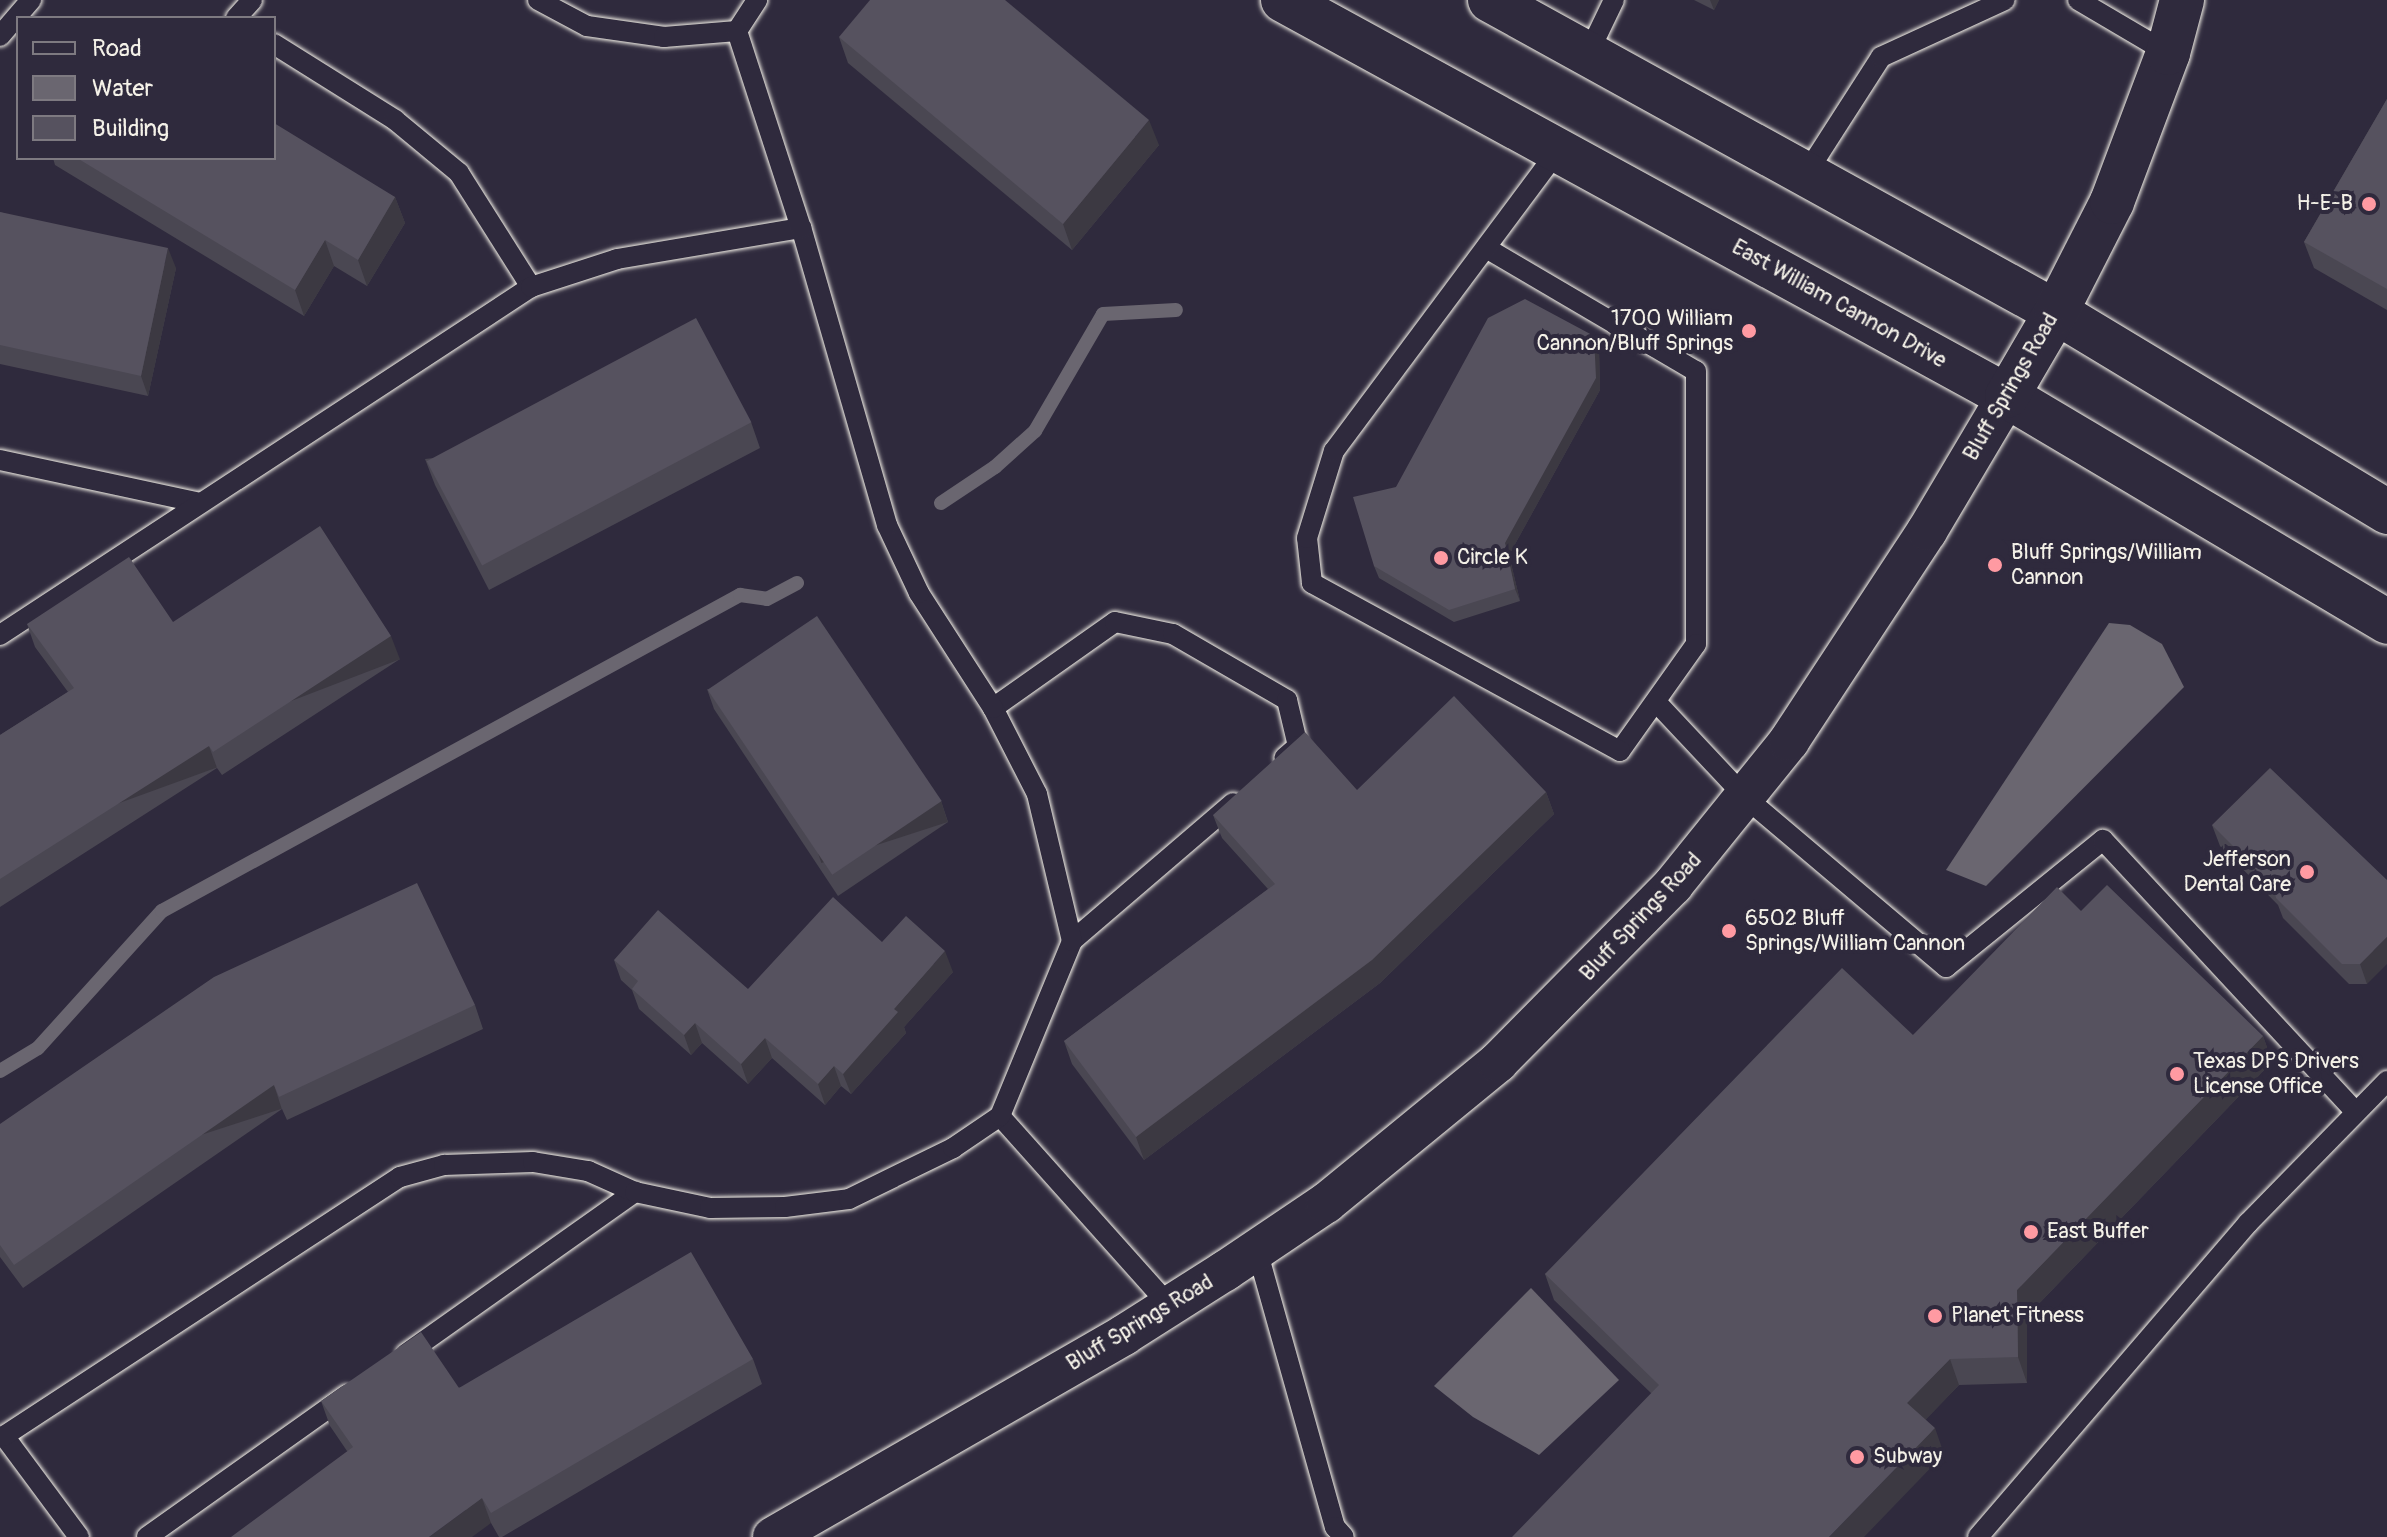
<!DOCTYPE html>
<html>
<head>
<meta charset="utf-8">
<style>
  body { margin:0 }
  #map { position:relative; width:2387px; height:1537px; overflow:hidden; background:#2f2a3d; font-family:Pangolin,sans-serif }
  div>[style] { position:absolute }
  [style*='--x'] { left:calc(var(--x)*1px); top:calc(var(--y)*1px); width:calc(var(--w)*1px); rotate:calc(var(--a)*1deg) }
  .water>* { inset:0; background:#6a6670 }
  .stream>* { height:14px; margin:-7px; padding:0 7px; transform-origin:7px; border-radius:7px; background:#6a6670 }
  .roads { filter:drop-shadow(0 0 2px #f4f1e8) drop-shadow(0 0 2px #f4f1e8) }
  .lane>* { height:20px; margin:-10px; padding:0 10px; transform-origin:10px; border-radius:10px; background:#2f2a3d }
  .street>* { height:40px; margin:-20px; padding:0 20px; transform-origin:20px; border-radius:20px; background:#2f2a3d }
  .secondary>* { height:44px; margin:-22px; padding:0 22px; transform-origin:22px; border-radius:22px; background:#2f2a3d }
  .wall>* { inset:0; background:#4a4752 }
  .shaded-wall>* { inset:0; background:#3c3942; transform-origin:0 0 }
  .building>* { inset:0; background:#56525f; transform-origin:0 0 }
  .dots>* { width:22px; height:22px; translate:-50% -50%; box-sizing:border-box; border:4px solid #2f2a3d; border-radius:50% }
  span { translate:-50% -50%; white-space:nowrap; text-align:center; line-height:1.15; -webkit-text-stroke:8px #2f2a3d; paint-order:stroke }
  .poi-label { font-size:22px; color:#f4f1e8 }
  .right { translate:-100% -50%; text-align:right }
  .left { translate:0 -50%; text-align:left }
  .street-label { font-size:22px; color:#f4f1e8 }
  .legend { position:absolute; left:16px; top:16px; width:260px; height:144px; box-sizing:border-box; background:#2f2a3d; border:2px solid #7e7a81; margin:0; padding:10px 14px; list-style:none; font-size:24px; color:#f4f1e8 }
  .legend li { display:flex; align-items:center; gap:16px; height:40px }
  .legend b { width:40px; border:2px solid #7e7a81 }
</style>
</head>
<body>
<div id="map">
  <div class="water">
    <div style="clip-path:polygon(2109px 623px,2130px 625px,2162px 644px,2184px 687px,1986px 886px,1946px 870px)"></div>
    <div style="clip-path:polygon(1531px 1288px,1619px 1380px,1539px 1455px,1473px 1417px,1434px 1386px)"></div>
  </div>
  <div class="stream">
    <div style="--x:941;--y:503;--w:65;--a:-33.7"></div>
    <div style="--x:995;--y:467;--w:54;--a:-42"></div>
    <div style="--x:1035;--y:431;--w:135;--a:-59.8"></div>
    <div style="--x:1103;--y:314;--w:73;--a:-3.1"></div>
    <div style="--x:0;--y:1071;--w:44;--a:-31.2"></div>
    <div style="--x:38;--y:1048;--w:185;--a:-47.9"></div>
    <div style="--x:162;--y:911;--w:659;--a:-28.67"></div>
    <div style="--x:740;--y:595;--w:27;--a:8"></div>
    <div style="--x:767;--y:599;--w:34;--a:-28"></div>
  </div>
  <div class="roads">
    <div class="lane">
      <div style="--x:538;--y:0;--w:55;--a:28"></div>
      <div style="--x:587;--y:26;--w:78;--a:8.1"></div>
      <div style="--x:664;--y:37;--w:73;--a:-4.7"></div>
      <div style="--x:737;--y:31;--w:37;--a:-57"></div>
      <div style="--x:2078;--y:0;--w:104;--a:30.5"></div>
      <div style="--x:236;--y:18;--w:24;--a:-48"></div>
      <div style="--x:0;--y:36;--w:48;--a:-49.3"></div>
      <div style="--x:274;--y:44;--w:143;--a:32.1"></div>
      <div style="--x:395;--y:120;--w:83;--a:39.6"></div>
      <div style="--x:459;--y:173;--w:135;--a:57.7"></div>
      <div style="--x:1588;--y:54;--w:60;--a:-64.3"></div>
      <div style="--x:1806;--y:174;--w:139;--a:-57.3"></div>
      <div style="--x:1881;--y:57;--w:136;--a:-24.7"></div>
      <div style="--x:1486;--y:248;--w:243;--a:30.4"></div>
      <div style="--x:1696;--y:371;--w:273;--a:90"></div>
      <div style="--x:1696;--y:644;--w:131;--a:125.4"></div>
      <div style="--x:1620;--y:751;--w:351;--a:-151.4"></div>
      <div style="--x:1312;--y:583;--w:45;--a:-96.3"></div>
      <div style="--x:1307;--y:538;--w:91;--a:-72.8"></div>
      <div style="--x:1334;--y:451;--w:374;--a:-53.3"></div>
      <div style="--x:0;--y:460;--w:205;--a:12.1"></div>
      <div style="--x:0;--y:635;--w:635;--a:-33.24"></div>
      <div style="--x:531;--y:287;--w:90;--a:-18"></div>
      <div style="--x:617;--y:259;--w:187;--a:-9.6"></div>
      <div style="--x:1656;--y:702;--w:132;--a:46.8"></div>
      <div style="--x:1746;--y:798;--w:262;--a:40.2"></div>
      <div style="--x:1946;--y:967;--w:202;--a:-39"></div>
      <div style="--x:2103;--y:840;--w:370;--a:47.1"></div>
      <div style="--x:993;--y:708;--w:149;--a:-35.2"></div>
      <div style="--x:1115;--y:622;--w:59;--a:11.7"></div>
      <div style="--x:1173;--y:634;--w:132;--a:30.1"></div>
      <div style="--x:1287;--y:700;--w:47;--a:76.6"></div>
      <div style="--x:1298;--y:746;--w:18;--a:139"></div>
      <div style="--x:1072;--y:941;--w:212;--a:-40.6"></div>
      <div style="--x:1000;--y:1116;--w:255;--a:48.2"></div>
      <div style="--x:1257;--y:1250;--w:288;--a:74.3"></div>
      <div style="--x:1335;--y:1527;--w:13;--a:48"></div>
      <div style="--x:406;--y:1354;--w:281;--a:-35.3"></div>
      <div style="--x:79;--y:1537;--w:126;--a:-126.6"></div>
      <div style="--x:4;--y:1436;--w:473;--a:-33.2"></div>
      <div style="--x:400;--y:1177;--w:46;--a:-15.3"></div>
      <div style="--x:444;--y:1165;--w:89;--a:-1.9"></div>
      <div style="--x:533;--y:1162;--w:56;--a:9.3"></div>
      <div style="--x:588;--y:1171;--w:51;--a:24.1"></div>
      <div style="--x:635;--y:1192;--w:77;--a:12"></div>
      <div style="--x:710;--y:1208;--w:75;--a:-0.8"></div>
      <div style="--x:785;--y:1207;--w:64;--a:-7.1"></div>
      <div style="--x:849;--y:1199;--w:116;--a:-26.1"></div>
      <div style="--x:953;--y:1148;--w:57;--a:-34.2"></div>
      <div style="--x:1000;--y:1116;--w:189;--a:-67.6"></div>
      <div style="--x:1072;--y:941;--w:151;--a:-103.4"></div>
      <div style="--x:1037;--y:794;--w:97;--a:-117.1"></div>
      <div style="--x:993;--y:708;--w:137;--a:-122.8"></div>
      <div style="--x:919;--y:593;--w:75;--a:-115.2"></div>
      <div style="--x:887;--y:525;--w:309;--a:-106.1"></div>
      <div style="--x:801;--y:228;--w:207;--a:-108"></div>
      <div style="--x:147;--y:1537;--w:245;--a:-35.4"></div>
      <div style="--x:1978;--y:1537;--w:414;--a:-49.3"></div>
      <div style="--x:2248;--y:1223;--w:199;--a:-45.6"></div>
    </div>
    <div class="street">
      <div style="--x:773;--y:1537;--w:405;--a:-29.9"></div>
      <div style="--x:1124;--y:1335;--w:120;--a:-32.4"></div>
      <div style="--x:1225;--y:1271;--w:122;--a:-34"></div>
      <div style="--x:1326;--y:1203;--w:222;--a:-39.3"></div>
      <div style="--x:1498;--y:1062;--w:249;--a:-45.3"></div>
      <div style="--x:1673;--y:885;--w:185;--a:-51.1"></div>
      <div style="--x:1789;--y:741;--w:251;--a:-56.7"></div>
      <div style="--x:1927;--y:531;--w:157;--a:-59.3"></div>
    </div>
    <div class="secondary">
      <div style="--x:1283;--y:0;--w:825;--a:28.68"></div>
      <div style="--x:2007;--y:396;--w:442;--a:30.7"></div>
      <div style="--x:1490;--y:0;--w:646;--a:28.87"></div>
      <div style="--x:2056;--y:312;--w:387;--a:31.1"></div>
      <div style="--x:2007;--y:396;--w:97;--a:-59.7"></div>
      <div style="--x:2056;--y:312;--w:123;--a:-63"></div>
      <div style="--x:2112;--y:202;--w:159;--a:-69.4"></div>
      <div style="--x:2168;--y:53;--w:55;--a:-75.2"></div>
    </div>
  </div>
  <div class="wall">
    <div style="clip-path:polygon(1694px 0,1719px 0,1714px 10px)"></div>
    <div style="clip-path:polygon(839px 37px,1159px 145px,1072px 250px,848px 63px)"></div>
    <div style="clip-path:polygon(2387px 99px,2387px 310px,2314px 268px,2304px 242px)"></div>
    <div style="clip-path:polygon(53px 158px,274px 158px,395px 197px,405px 223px,367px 286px,334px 266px,304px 316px,55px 165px)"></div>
    <div style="clip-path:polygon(0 212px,176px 268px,148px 396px,0 364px)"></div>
    <div style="clip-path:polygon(1594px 336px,1599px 349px,1600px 390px,1509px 555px,1520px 601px,1454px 622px,1379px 578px,1374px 566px,1396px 487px)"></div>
    <div style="clip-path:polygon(751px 422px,760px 448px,489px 590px,435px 485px,425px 459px)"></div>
    <div style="clip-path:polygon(173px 622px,400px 659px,222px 775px,217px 768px,0 907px,0 735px,68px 692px,35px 647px,27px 624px)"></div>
    <div style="clip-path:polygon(707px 689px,941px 801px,948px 822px,838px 896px,714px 709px)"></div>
    <div style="clip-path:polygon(1357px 790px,1546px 792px,1554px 814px,1380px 983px,1144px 1160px,1072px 1064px,1064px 1041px,1268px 889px,1222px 838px,1213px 815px)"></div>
    <div style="clip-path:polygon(2212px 825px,2387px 880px,2367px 984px,2349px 984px,2283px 918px,2278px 905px,2220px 846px)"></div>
    <div style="clip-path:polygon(2081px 911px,2263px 1036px,2272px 1062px,2027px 1316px,2027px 1383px,1959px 1385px,1925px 1420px,1944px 1454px,1651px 1393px,1554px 1300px,1545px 1274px,1913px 1035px)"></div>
    <div style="clip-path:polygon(882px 942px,953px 972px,904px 1027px,906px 1033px,851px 1094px,841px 1086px,825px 1105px,772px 1058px,748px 1084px,702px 1043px,691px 1055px,639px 1009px,632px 990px,621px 980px,614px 960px,748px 989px)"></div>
    <div style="clip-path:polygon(475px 1005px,483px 1029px,287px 1120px,282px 1109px,23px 1288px,0 1257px,0 1124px)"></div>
    <div style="clip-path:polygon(753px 1359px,762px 1384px,502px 1537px,499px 1537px,491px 1523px,347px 1451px,330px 1426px,321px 1401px)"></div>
  </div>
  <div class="shaded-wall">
    <div style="clip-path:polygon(1710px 0,1719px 0,1714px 10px)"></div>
    <div style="clip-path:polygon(1149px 120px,1159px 145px,1072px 250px,1063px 224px)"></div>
    <div style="clip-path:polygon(395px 197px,405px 223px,367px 286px,358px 260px)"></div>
    <div style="clip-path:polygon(325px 240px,334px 266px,304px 316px,295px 290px)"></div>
    <div style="clip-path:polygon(168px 248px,176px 268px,148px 396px,141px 376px)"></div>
    <div style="clip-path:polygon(1594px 336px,1599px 349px,1600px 390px,1509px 555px,1520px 601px,1515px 589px,1505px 543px)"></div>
    <div style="left:391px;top:636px;width:25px;height:212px;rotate:69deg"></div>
    <div style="left:209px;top:746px;width:23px;height:248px;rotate:70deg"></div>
    <div style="clip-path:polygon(1546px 792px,1554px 814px,1380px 983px,1144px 1160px,1136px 1137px)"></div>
    <div style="left:941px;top:801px;width:22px;height:133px;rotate:72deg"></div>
    <div style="clip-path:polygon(2387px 937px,2387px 964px,2367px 984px,2360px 964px)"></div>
    <div style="clip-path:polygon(945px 951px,953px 972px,904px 1027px,906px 1033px,851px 1094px,843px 1074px,894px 1009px)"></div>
    <div style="clip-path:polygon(695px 1023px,702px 1043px,691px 1055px,684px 1035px)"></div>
    <div style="clip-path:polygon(2263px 1036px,2272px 1062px,2027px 1316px,2027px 1383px,2018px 1357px,2017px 1290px)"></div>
    <div style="clip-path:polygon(765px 1038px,772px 1058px,748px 1084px,741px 1064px)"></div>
    <div style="clip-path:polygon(834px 1066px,841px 1086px,825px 1105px,818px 1084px)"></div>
    <div style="left:274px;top:1085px;width:25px;height:316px;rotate:72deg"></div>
    <div style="clip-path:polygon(1950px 1359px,1959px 1385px,1917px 1429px,1907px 1403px)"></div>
    <div style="clip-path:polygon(1935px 1428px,1944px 1454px,1864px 1537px,1829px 1537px)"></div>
    <div style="clip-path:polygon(482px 1498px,491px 1523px,472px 1537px,429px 1537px)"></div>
  </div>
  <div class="building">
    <div style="clip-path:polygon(870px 0,1005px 0,1149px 120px,1063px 224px,839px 37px)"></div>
    <div style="clip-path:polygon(2387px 99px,2387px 289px,2304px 242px)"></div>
    <div style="clip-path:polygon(274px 123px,395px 197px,358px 260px,325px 240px,295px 290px,77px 158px,274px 158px)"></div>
    <div style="clip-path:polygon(0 212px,168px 248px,141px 376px,0 345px)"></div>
    <div style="clip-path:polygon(1525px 299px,1594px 336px,1596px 378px,1505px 543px,1515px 589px,1449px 610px,1374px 566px,1353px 497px,1396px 487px,1488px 318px)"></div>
    <div style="left:696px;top:318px;width:118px;height:305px;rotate:62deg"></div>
    <div style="clip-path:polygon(320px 526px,391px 636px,213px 752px,209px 746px,0 879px,0 735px,74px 688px,27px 624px,129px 557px,173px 622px)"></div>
    <div style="left:817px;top:616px;width:223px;height:132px;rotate:56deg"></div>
    <div style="clip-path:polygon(1454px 696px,1546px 792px,1372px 960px,1136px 1137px,1064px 1041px,1275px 884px,1213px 815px,1305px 732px,1357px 790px)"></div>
    <div style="clip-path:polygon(2270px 768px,2387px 880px,2387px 937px,2360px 964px,2342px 964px,2276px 898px,2274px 887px,2212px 825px)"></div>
    <div style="clip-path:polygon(417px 883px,475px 1005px,279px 1097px,274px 1085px,14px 1265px,0 1245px,0 1124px,214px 977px)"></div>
    <div style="clip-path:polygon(2107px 885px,2263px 1036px,2017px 1290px,2018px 1357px,1950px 1359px,1907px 1403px,1935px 1428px,1829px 1537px,1512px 1537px,1659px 1385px,1545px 1274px,1842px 968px,1913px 1035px,2057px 887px,2081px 911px)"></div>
    <div style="clip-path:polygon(833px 897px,882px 942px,906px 916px,945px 951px,894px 1009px,898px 1012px,843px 1074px,834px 1066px,818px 1084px,765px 1038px,741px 1064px,695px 1023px,684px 1035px,632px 989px,638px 981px,614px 960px,658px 910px,748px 989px)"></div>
    <div style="clip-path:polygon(691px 1252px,753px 1359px,491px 1513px,482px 1498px,429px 1537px,231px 1537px,353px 1447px,321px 1401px,421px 1332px,459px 1388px)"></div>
  </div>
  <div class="dots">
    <div style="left:2369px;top:204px;background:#ff9aa2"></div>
    <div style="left:1749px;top:331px;background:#ff9aa2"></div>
    <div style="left:1441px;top:558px;background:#ff9aa2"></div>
    <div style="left:1995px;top:565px;background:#ff9aa2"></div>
    <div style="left:2307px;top:872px;background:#ff9aa2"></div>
    <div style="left:1729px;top:931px;background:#ff9aa2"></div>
    <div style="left:2177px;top:1074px;background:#ff9aa2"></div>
    <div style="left:2031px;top:1232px;background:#ff9aa2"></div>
    <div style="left:1935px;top:1316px;background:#ff9aa2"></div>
    <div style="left:1857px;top:1457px;background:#ff9aa2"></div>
  </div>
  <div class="poi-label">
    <span class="right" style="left:2353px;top:204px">H-E-B</span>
    <span class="right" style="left:1733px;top:331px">1700 William<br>Cannon/Bluff Springs</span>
    <span class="left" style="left:2011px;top:565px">Bluff Springs/William<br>Cannon</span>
    <span class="left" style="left:1457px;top:558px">Circle K</span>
    <span class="right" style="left:2291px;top:872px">Jefferson<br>Dental Care</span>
    <span class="left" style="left:1745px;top:931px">6502 Bluff<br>Springs/William Cannon</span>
    <span class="left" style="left:2193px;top:1074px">Texas DPS Drivers<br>License Office</span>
    <span class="left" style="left:2047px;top:1232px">East Buffer</span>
    <span class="left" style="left:1951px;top:1316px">Planet Fitness</span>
    <span class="left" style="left:1873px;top:1457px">Subway</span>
  </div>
  <div class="street-label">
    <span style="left:1839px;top:304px;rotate:29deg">East William Cannon Drive</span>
    <span style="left:2011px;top:387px;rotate:-60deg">Bluff Springs Road</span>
    <span style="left:1641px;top:917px;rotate:-47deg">Bluff Springs Road</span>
    <span style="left:1140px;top:1323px;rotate:-31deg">Bluff Springs Road</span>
  </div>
  <ul class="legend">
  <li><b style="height:10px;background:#2f2a3d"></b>Road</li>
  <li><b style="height:22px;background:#6a6670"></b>Water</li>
  <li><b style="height:22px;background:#56525f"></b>Building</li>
  </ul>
</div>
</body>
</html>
